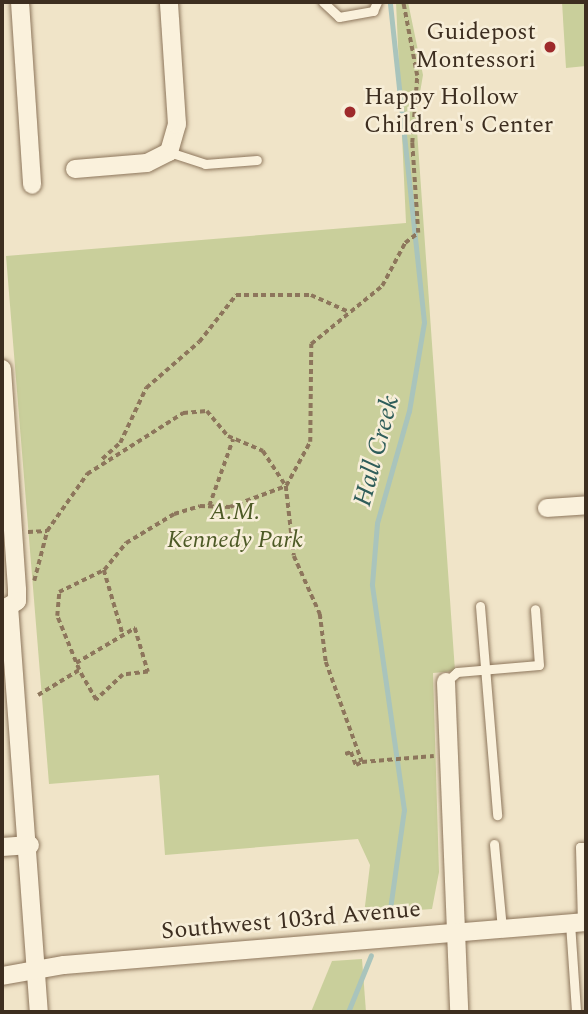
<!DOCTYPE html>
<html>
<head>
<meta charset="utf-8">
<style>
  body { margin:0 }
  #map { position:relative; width:588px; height:1014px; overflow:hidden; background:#f0e4c8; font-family:Spectral,serif }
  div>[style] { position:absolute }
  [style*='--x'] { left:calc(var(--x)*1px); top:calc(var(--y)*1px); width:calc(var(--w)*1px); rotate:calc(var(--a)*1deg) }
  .green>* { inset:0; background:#c9cf9b }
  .stream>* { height:5px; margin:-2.5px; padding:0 2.5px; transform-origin:2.5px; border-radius:2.5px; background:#a9c4bc }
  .path>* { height:3.5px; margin-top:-1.75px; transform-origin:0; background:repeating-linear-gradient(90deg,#8d765c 0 5px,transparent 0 8.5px) }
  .roads { filter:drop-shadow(0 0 2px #8d765c) drop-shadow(0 0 2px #8d765c) }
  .lane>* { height:9px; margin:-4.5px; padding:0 4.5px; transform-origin:4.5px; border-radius:4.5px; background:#faf1dc }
  .street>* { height:18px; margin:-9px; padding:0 9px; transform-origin:9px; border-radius:9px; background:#faf1dc }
  .dots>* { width:19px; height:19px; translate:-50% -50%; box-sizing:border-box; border:4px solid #f7eed8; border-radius:50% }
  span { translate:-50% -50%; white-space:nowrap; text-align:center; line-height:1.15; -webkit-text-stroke:5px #f7eed8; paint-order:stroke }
  .poi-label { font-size:24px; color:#3d2e20 }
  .right { translate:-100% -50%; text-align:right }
  .left { translate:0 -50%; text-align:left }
  .park-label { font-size:24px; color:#4d5a26; font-style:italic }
  .street-label { font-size:24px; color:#3d2e20 }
  .water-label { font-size:26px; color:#2f5d5a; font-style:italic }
  .frame { position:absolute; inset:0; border:4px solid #3d2e20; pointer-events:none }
</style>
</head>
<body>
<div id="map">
  <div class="green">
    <div style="clip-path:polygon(396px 2px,408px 2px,423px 75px,416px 116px,455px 671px,433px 673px,439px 872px,432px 909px,364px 914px,370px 865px,358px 839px,165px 855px,159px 775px,49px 784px,6px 256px,406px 223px)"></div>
    <div style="clip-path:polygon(562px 2px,586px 2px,586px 66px,566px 68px)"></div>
    <div style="clip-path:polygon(362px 959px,366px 1012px,311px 1012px,332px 961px)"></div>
  </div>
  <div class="stream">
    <div style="--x:390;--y:909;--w:100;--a:-82"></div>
    <div style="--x:404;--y:810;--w:228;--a:-98.1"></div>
    <div style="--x:372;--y:584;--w:61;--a:-85.3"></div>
    <div style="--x:377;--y:523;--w:116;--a:-74.1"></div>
    <div style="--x:409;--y:411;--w:90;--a:-80.4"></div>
    <div style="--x:424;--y:322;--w:322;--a:-96.1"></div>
    <div style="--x:348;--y:1012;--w:61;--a:-68"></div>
  </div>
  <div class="path">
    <div style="--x:102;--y:459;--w:24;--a:-42"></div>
    <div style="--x:120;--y:443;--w:61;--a:-64.7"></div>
    <div style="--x:146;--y:388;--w:70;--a:-41"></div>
    <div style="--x:199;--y:342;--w:60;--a:-51.8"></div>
    <div style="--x:236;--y:295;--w:75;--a:0"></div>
    <div style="--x:311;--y:295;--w:42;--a:24.1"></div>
    <div style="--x:209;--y:506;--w:71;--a:-70.3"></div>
    <div style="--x:28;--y:532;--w:19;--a:-3"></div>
    <div style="--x:104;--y:570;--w:68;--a:73.7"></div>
    <div style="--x:34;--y:581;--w:52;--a:-75.4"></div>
    <div style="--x:47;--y:531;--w:70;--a:-54.9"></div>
    <div style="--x:87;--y:474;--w:114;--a:-32.4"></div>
    <div style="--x:183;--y:413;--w:24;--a:-5"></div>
    <div style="--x:207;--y:411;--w:33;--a:50"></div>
    <div style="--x:228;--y:436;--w:38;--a:23"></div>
    <div style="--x:263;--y:451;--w:42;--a:56.7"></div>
    <div style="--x:286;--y:486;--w:50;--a:-61.4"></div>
    <div style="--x:310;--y:442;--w:98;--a:-89.4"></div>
    <div style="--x:311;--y:344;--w:92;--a:-39.2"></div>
    <div style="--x:382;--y:286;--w:49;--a:-61.9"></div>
    <div style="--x:405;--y:243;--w:16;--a:-38"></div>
    <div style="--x:418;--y:233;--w:90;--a:-93.8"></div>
    <div style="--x:412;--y:143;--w:67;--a:-85.7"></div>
    <div style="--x:417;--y:76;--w:75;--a:-100.7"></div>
    <div style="--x:76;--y:663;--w:69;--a:-30.7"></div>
    <div style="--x:135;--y:628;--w:46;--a:73.5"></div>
    <div style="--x:148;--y:672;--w:25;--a:173"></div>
    <div style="--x:123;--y:675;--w:37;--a:137"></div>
    <div style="--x:96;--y:700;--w:34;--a:-120"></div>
    <div style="--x:38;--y:695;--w:48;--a:-31.4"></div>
    <div style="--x:79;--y:670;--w:58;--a:-112.2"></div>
    <div style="--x:57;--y:616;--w:24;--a:-85"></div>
    <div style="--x:59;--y:592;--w:50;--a:-26.1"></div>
    <div style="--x:104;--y:570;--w:35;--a:-51"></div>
    <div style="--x:126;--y:543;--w:56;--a:-31.1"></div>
    <div style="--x:174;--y:514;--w:27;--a:-17"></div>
    <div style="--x:200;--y:506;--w:30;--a:2"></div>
    <div style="--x:230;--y:507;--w:60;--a:-20.6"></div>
    <div style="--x:286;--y:486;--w:70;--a:83.5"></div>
    <div style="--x:294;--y:556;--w:64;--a:65.9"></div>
    <div style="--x:320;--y:614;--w:48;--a:82.9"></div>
    <div style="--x:326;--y:662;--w:106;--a:70.2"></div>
    <div style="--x:362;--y:762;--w:72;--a:-4.8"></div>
    <div style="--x:345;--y:754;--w:6;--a:-18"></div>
    <div style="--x:351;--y:752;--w:14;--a:69"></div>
    <div style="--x:356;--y:765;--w:7;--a:-27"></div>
  </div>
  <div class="roads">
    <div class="lane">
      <div style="--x:323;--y:2;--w:22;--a:43"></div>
      <div style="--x:339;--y:17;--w:35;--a:-10"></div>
      <div style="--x:373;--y:11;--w:10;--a:-66"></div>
      <div style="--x:169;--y:152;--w:38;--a:18"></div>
      <div style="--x:205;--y:164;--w:52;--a:-4.4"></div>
      <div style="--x:480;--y:606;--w:210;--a:85.3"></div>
      <div style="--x:446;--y:682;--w:15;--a:-42"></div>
      <div style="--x:457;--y:672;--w:82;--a:-4.9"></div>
      <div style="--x:539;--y:665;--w:56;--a:-94.1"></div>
      <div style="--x:494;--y:844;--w:84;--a:84.6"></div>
      <div style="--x:570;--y:923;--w:89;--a:86.1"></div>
      <div style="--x:582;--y:923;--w:76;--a:-91.5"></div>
      <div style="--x:580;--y:847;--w:6;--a:0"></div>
    </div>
    <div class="street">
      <div style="--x:20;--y:2;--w:183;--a:86.2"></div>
      <div style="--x:75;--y:169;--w:72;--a:-4.8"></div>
      <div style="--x:147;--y:163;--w:25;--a:-27"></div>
      <div style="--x:169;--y:152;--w:29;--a:-74"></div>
      <div style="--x:177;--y:124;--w:122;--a:-93.8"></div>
      <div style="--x:2;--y:369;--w:222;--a:86.1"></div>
      <div style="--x:17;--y:590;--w:11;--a:90"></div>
      <div style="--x:17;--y:601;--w:9;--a:148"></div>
      <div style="--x:547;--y:508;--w:39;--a:-4"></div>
      <div style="--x:9;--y:606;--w:407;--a:85.8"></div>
      <div style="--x:446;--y:682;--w:330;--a:87.7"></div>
      <div style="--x:2;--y:847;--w:28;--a:-4"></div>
      <div style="--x:2;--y:976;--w:63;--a:-10.1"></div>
      <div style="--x:64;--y:965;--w:524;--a:-4.71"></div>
    </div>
  </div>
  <div class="dots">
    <div style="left:550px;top:47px;background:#9e2a2b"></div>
    <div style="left:350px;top:112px;background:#9e2a2b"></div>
  </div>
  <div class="poi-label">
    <span class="right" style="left:536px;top:47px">Guidepost<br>Montessori</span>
    <span class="left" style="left:364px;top:112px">Happy Hollow<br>Children's Center</span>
  </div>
  <div class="park-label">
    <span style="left:235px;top:527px">A.M.<br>Kennedy Park</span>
  </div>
  <div class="street-label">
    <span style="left:291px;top:921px;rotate:-5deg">Southwest 103rd Avenue</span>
  </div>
  <div class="water-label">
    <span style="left:377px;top:451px;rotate:-75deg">Hall Creek</span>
  </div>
  <div class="frame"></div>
</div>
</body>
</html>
